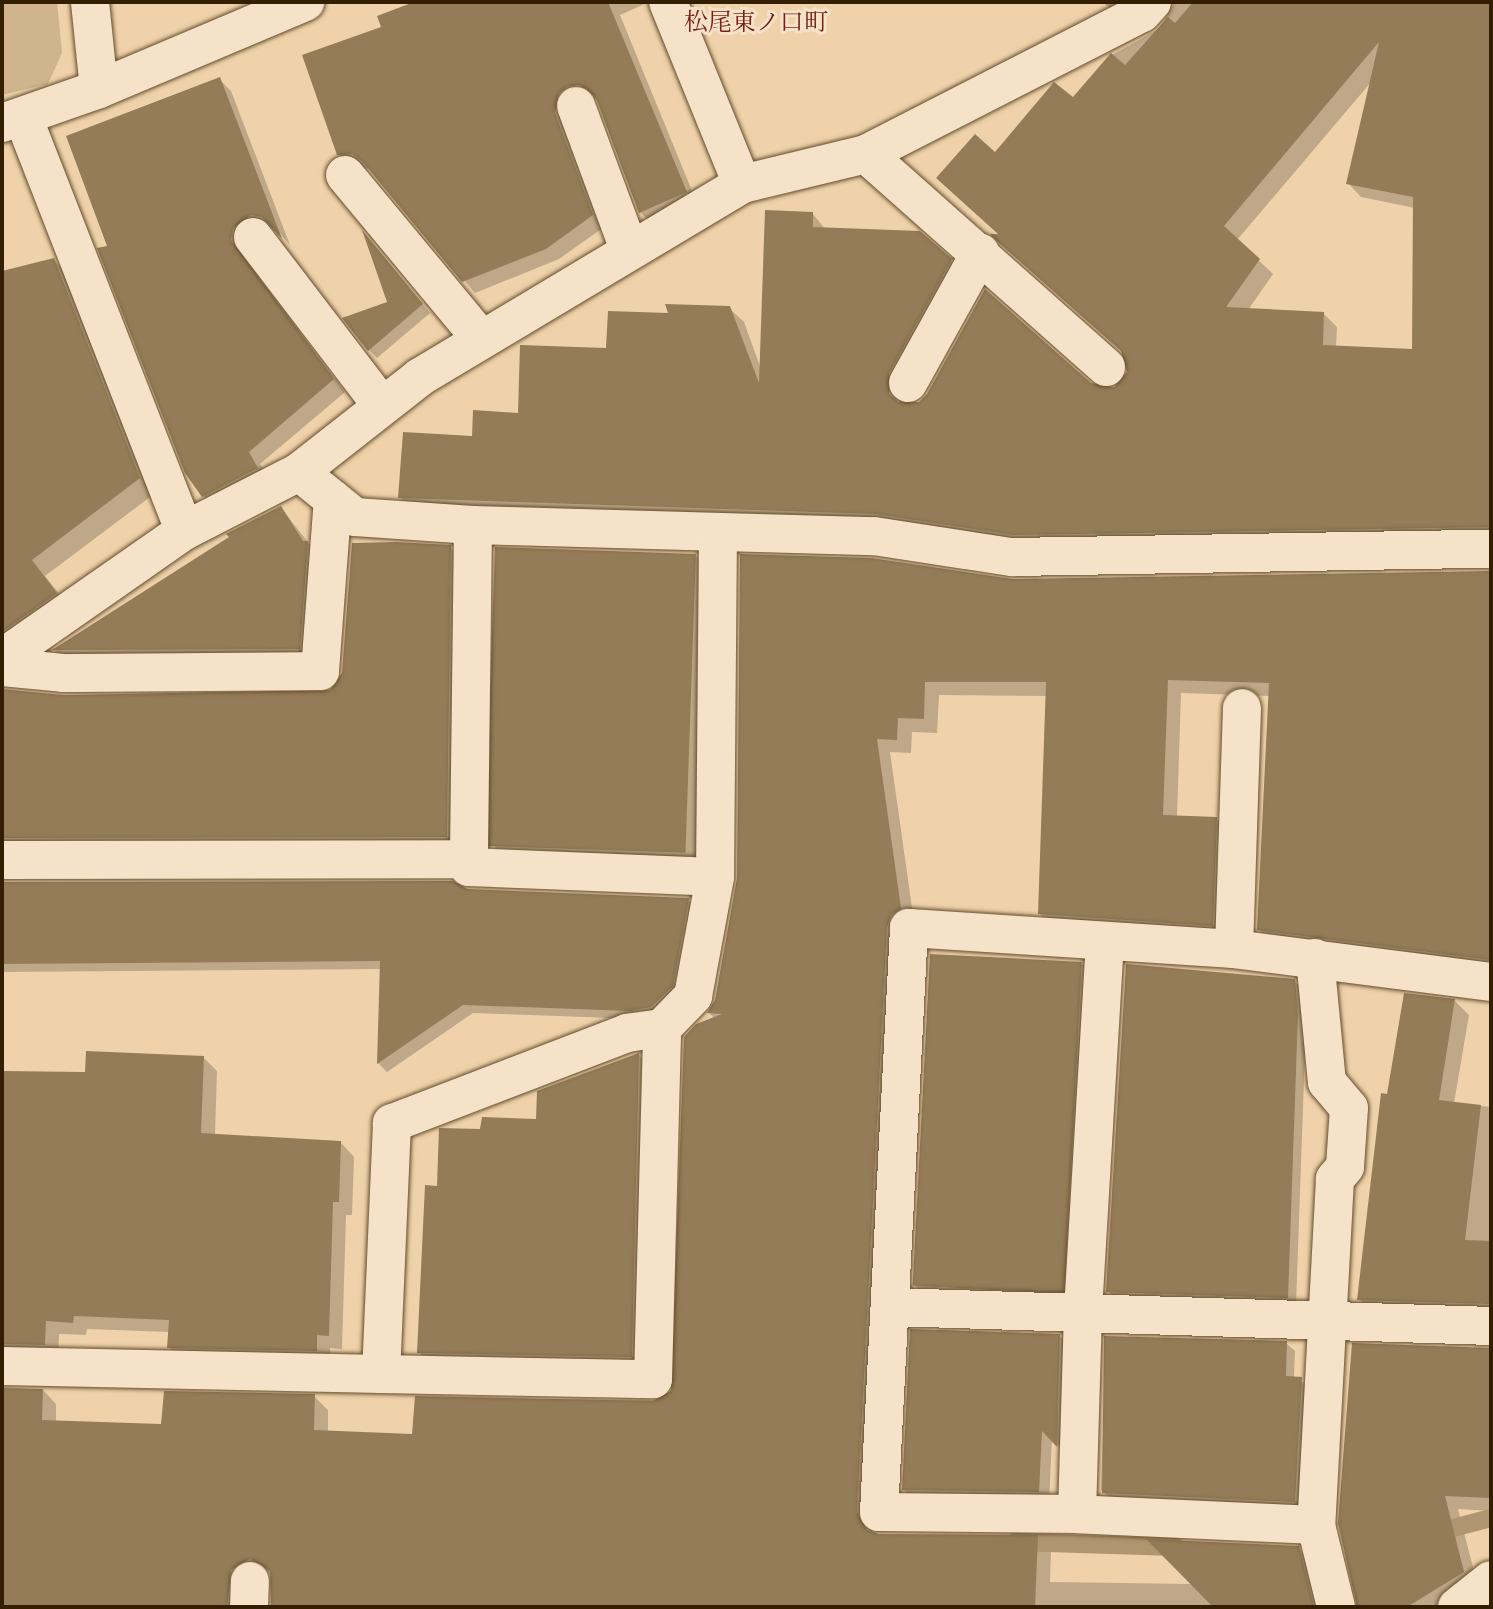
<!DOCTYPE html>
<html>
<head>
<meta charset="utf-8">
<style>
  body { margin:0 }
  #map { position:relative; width:1493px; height:1609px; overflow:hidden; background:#efd2aa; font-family:"Libre Bodoni","Noto Serif JP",serif }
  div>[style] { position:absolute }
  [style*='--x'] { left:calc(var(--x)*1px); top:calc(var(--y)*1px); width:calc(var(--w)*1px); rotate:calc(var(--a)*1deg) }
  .green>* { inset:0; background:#cfb48d }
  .shadow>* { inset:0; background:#0003 }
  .stream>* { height:18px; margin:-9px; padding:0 9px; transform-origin:9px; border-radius:9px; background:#af9570 }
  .building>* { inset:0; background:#957c58; transform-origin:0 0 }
  .roads { filter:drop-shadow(0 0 2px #624c2a) drop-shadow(0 0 2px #624c2a) }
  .minor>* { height:38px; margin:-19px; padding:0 19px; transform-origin:19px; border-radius:19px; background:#f5e2c8 }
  span { translate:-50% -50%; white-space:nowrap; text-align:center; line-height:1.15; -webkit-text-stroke:6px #f5e2c8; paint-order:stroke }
  .neighbourhood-label { font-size:24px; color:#7a1f14 }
  .frame { position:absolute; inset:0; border:4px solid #331f00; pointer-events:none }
</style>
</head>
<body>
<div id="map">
  <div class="green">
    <div style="clip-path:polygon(2px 2px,57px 2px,62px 53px,48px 84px,2px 95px)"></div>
  </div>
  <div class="shadow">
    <div style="clip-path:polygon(419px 2px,649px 2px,620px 15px,697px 203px,652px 224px,640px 212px,599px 100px,580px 97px,604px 227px,559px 259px,475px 293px,370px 169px,350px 166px,338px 154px,383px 28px,379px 17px)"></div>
    <div style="clip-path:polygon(1103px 2px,1149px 2px,1120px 20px)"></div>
    <div style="clip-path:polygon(evenodd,1175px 2px,1491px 2px,1491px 541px,1029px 548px,414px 511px,400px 497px,473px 438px,519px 415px,608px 349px,671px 315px,729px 308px,744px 322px,761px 369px,812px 213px,826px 230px,950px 260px,964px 274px,902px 388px,902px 404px,1091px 385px,1114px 389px,1129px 372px,1123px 352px,1001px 236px,995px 154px,1073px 100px,1112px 55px,1159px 29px,1175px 2px,1372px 81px,1348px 183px,1361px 197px,1415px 208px,1413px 351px,1336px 347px,1337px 327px,1323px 313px,1248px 310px,1273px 274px,1237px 240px,1372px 81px)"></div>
    <div style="clip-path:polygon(219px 79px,231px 91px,290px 245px,275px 228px,263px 226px,242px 254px,345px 392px,260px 464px,269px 480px,215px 508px,203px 496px,109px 247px)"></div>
    <div style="clip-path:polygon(370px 241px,430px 313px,377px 358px,369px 350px,389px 303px)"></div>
    <div style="clip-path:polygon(54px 260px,69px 275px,154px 494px,45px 576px,71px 608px,2px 659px,2px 273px)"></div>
    <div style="clip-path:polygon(281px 508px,315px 551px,307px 657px,62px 658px,55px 650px)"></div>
    <div style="clip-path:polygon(450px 547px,459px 556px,456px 846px,2px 852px,2px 691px,61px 697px,331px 692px)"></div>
    <div style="clip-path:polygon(695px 555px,704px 564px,702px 862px,502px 854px,493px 845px)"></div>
    <div style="clip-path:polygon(1491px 573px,1491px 971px,1272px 943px,1258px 929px,1270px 696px,1181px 693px,1177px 817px,1216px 818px,1230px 832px,1226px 939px,1054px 928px,1040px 914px,1047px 696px,939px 695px,937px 733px,912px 732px,911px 753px,890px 752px,914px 922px,872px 1532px,878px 1536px,1037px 1537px,1051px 1551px,1050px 1582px,1192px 1584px,1298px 1548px,1312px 1562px,1323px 1607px,272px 1607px,271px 1575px,267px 1572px,244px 1607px,2px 1607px,2px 1387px,43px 1390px,56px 1404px,56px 1422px,163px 1425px,314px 1396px,328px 1410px,328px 1432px,413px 1436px,417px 1398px,664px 1400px,677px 1380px,715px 1019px,709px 1013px,716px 1001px,739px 877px,1012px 581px)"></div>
    <div style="clip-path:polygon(452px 883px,468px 891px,688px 900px,697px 909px,681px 995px,640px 1019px,473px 1013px,387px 1072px,378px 1063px,382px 969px,2px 972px,2px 884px)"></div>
    <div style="clip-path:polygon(1081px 963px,1090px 971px,1070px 1298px,923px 1293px,914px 1285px)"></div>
    <div style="clip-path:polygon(1294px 981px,1303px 989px,1306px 1023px,1296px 1305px,1116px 1300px,1108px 1291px)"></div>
    <div style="clip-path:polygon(1455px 1001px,1469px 1015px,1454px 1103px,1491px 1107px,1491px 1317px,1373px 1313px,1359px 1299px,1388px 1096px)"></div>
    <div style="clip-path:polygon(639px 1055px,650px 1066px,642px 1367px,430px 1363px,418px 1352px,439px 1188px,482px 1131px,538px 1121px,539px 1092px)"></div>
    <div style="clip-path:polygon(203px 1057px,217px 1071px,215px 1135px,341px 1143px,354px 1157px,352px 1215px,346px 1215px,342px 1349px,330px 1348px,330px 1364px,182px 1360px,169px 1347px,170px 1332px,87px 1329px,86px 1335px,59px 1334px,58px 1358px,2px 1354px,2px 1073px,73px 1076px)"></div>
    <div style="clip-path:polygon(1060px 1336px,1070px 1347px,1067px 1455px,1052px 1439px,1049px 1502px,914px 1500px,904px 1490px)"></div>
    <div style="clip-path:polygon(1106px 1337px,1286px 1343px,1295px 1351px,1294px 1378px,1310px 1387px,1303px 1510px,1110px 1498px,1101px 1490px)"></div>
    <div style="clip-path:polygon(1354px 1345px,1491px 1349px,1491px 1511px,1458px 1509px,1478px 1587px,1455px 1607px,1358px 1607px,1340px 1523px)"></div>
  </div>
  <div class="stream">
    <div style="--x:1430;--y:1534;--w:63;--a:-14.7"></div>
    <div style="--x:1015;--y:1542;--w:161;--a:1.8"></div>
  </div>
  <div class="building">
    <div style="clip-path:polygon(414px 2px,608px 2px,687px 192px,639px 213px,596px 98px,580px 85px,568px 86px,559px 93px,555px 113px,593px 215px,546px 249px,462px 282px,362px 161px,352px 154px,337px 155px,302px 55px,381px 27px,377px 16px)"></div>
    <div style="clip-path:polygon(evenodd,1193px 2px,1491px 2px,1491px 527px,1013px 535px,875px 514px,398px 498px,403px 432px,472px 436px,473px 410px,518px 413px,520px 345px,606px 348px,608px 311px,668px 313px,665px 304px,730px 306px,759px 383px,765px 210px,813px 212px,813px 227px,920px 231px,952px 259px,889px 373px,889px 394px,898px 402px,919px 402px,927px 394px,985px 289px,1091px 383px,1114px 387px,1127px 372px,1121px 351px,999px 243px,990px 234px,998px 234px,936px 178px,975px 134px,995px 152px,1054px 82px,1073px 97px,1111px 53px,1125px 65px,1168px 17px,1175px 23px,1193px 2px,1379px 42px,1346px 184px,1413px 197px,1412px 349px,1323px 345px,1324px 312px,1226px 307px,1260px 259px,1224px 226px,1379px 42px)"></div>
    <div style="clip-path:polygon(220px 77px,282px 239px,262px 217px,251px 215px,233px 228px,231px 240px,334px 379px,249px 452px,258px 468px,202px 497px,185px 473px,97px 248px,107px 246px,66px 136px)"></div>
    <div style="clip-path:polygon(362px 230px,423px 304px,368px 351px,342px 318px,387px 302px)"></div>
    <div style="clip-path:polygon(54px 258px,140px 478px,32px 560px,57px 593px,2px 632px,2px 271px)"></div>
    <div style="clip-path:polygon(281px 506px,303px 541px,308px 541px,300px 649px,52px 650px,229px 537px,226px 534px)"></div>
    <div style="clip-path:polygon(396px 542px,451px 545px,447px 837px,2px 838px,2px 689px,63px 695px,330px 690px,342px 673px,352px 543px)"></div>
    <div style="left:495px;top:547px;width:201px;height:299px;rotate:2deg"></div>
    <div style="clip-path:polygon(740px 554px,872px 558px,1012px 579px,1491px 571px,1491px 960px,1257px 930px,1269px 683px,1168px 680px,1163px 815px,1217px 817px,1213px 926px,1038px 914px,1046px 682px,925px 682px,924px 719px,898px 718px,897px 740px,877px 739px,901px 908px,891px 915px,887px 927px,857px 1512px,867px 1530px,879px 1534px,1038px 1535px,1035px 1607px,271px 1607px,270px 1571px,250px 1559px,231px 1570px,227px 1607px,2px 1607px,2px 1388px,43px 1389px,42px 1420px,161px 1424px,164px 1391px,315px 1394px,314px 1430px,412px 1434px,415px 1396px,653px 1401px,671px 1391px,684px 1037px,696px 1024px,722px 1014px,707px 1013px,715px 1000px,737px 878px)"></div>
    <div style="clip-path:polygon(453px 881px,468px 889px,689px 898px,673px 986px,651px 1007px,630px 1011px,463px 1005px,377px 1064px,380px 961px,2px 964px,2px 882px)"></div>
    <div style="left:930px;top:954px;width:152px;height:332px;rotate:3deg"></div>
    <div style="clip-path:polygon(1126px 964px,1295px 979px,1298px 1014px,1288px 1298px,1106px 1292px)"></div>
    <div style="clip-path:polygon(1404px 993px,1455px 999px,1439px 1100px,1481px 1105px,1465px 1240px,1491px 1241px,1491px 1304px,1357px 1300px,1381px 1093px,1387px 1094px)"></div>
    <div style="clip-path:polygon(86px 1051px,204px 1056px,201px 1133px,341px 1141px,339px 1202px,333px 1202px,329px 1336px,317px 1335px,317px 1351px,167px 1348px,169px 1320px,74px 1316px,73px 1323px,46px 1321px,45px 1345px,2px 1344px,2px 1071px,85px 1072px)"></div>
    <div style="clip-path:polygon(639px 1053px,632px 1357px,417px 1353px,425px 1185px,437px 1186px,439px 1128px,480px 1129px,482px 1117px,536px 1119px,537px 1091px)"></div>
    <div style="clip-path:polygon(910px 1329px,1060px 1334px,1057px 1447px,1042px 1431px,1039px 1492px,902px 1490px)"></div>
    <div style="clip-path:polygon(1104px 1336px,1287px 1341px,1286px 1376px,1302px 1377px,1295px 1502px,1102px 1493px)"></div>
    <div style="clip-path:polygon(1352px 1343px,1491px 1348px,1491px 1498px,1445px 1496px,1464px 1572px,1407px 1607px,1357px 1607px,1338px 1523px)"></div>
    <div style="clip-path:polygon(1146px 1539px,1299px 1546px,1314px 1607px,1213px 1607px)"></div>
  </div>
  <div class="roads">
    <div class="minor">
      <div style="--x:90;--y:2;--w:87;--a:84.1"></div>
      <div style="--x:668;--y:2;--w:196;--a:67.9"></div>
      <div style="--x:576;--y:106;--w:153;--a:69.7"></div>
      <div style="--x:23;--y:117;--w:444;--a:68.7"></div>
      <div style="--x:2;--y:123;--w:103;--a:-19.3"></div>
      <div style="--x:99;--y:89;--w:224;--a:-22.9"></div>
      <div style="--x:866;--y:154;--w:321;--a:41.6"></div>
      <div style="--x:345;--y:175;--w:213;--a:50.3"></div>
      <div style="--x:253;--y:237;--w:213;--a:52.6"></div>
      <div style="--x:908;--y:383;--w:149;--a:-61"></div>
      <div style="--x:299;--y:472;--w:72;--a:38.8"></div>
      <div style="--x:355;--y:517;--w:118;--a:3.9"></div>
      <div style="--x:473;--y:525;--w:401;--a:1.6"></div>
      <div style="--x:874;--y:536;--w:140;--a:8.7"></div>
      <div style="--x:1012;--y:557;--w:479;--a:-1"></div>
      <div style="--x:473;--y:525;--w:342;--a:90.7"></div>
      <div style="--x:469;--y:867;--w:246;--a:2.3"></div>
      <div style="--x:2;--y:658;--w:222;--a:-34.9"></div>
      <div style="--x:184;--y:531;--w:129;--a:-27.2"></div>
      <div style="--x:299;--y:472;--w:154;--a:-38.1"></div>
      <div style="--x:420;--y:377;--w:375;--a:-30.9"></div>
      <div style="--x:742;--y:184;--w:128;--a:-13.6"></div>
      <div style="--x:866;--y:154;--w:310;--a:-27.1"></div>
      <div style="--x:1142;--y:13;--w:15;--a:-48"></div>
      <div style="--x:2;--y:667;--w:61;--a:5.6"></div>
      <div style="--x:63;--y:673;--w:257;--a:-0.4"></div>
      <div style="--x:320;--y:671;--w:172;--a:-85.7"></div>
      <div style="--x:2;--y:860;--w:467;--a:-0.1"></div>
      <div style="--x:1234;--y:949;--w:241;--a:-88.1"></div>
      <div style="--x:1315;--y:958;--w:125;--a:84.5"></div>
      <div style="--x:1327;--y:1082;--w:34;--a:50"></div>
      <div style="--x:1349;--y:1108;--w:59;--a:93.9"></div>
      <div style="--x:1345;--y:1167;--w:16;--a:130"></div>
      <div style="--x:1335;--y:1179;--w:347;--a:93.1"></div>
      <div style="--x:662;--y:1028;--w:45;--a:-45.9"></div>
      <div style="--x:693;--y:996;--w:121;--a:-79.5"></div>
      <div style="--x:715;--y:877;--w:343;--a:-89.5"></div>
      <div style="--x:891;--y:1307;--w:600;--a:1.81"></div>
      <div style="--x:2;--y:1366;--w:379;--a:1.2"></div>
      <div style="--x:381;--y:1374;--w:272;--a:1.1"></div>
      <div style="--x:653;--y:1379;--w:351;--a:-88.5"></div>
      <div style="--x:662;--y:1028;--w:35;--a:172"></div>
      <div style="--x:627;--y:1033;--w:252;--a:159"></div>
      <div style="--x:392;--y:1123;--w:251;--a:92.5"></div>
      <div style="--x:1077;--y:1514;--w:203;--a:-88.3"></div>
      <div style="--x:1083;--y:1311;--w:370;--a:-86.6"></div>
      <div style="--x:249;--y:1607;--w:26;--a:-88"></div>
      <div style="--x:1336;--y:1607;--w:84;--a:-103.7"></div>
      <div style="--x:1316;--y:1525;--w:239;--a:-177.4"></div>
      <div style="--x:1077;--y:1514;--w:198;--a:-179.4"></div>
      <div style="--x:879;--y:1512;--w:585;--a:-87.06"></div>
      <div style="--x:909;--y:928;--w:326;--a:3.7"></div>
      <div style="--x:1234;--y:949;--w:259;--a:7.3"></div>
      <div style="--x:1457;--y:1607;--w:43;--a:-38.5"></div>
    </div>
  </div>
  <div class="neighbourhood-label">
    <span style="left:756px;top:24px">松尾東ノ口町</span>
  </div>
  <div class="frame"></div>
</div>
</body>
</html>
